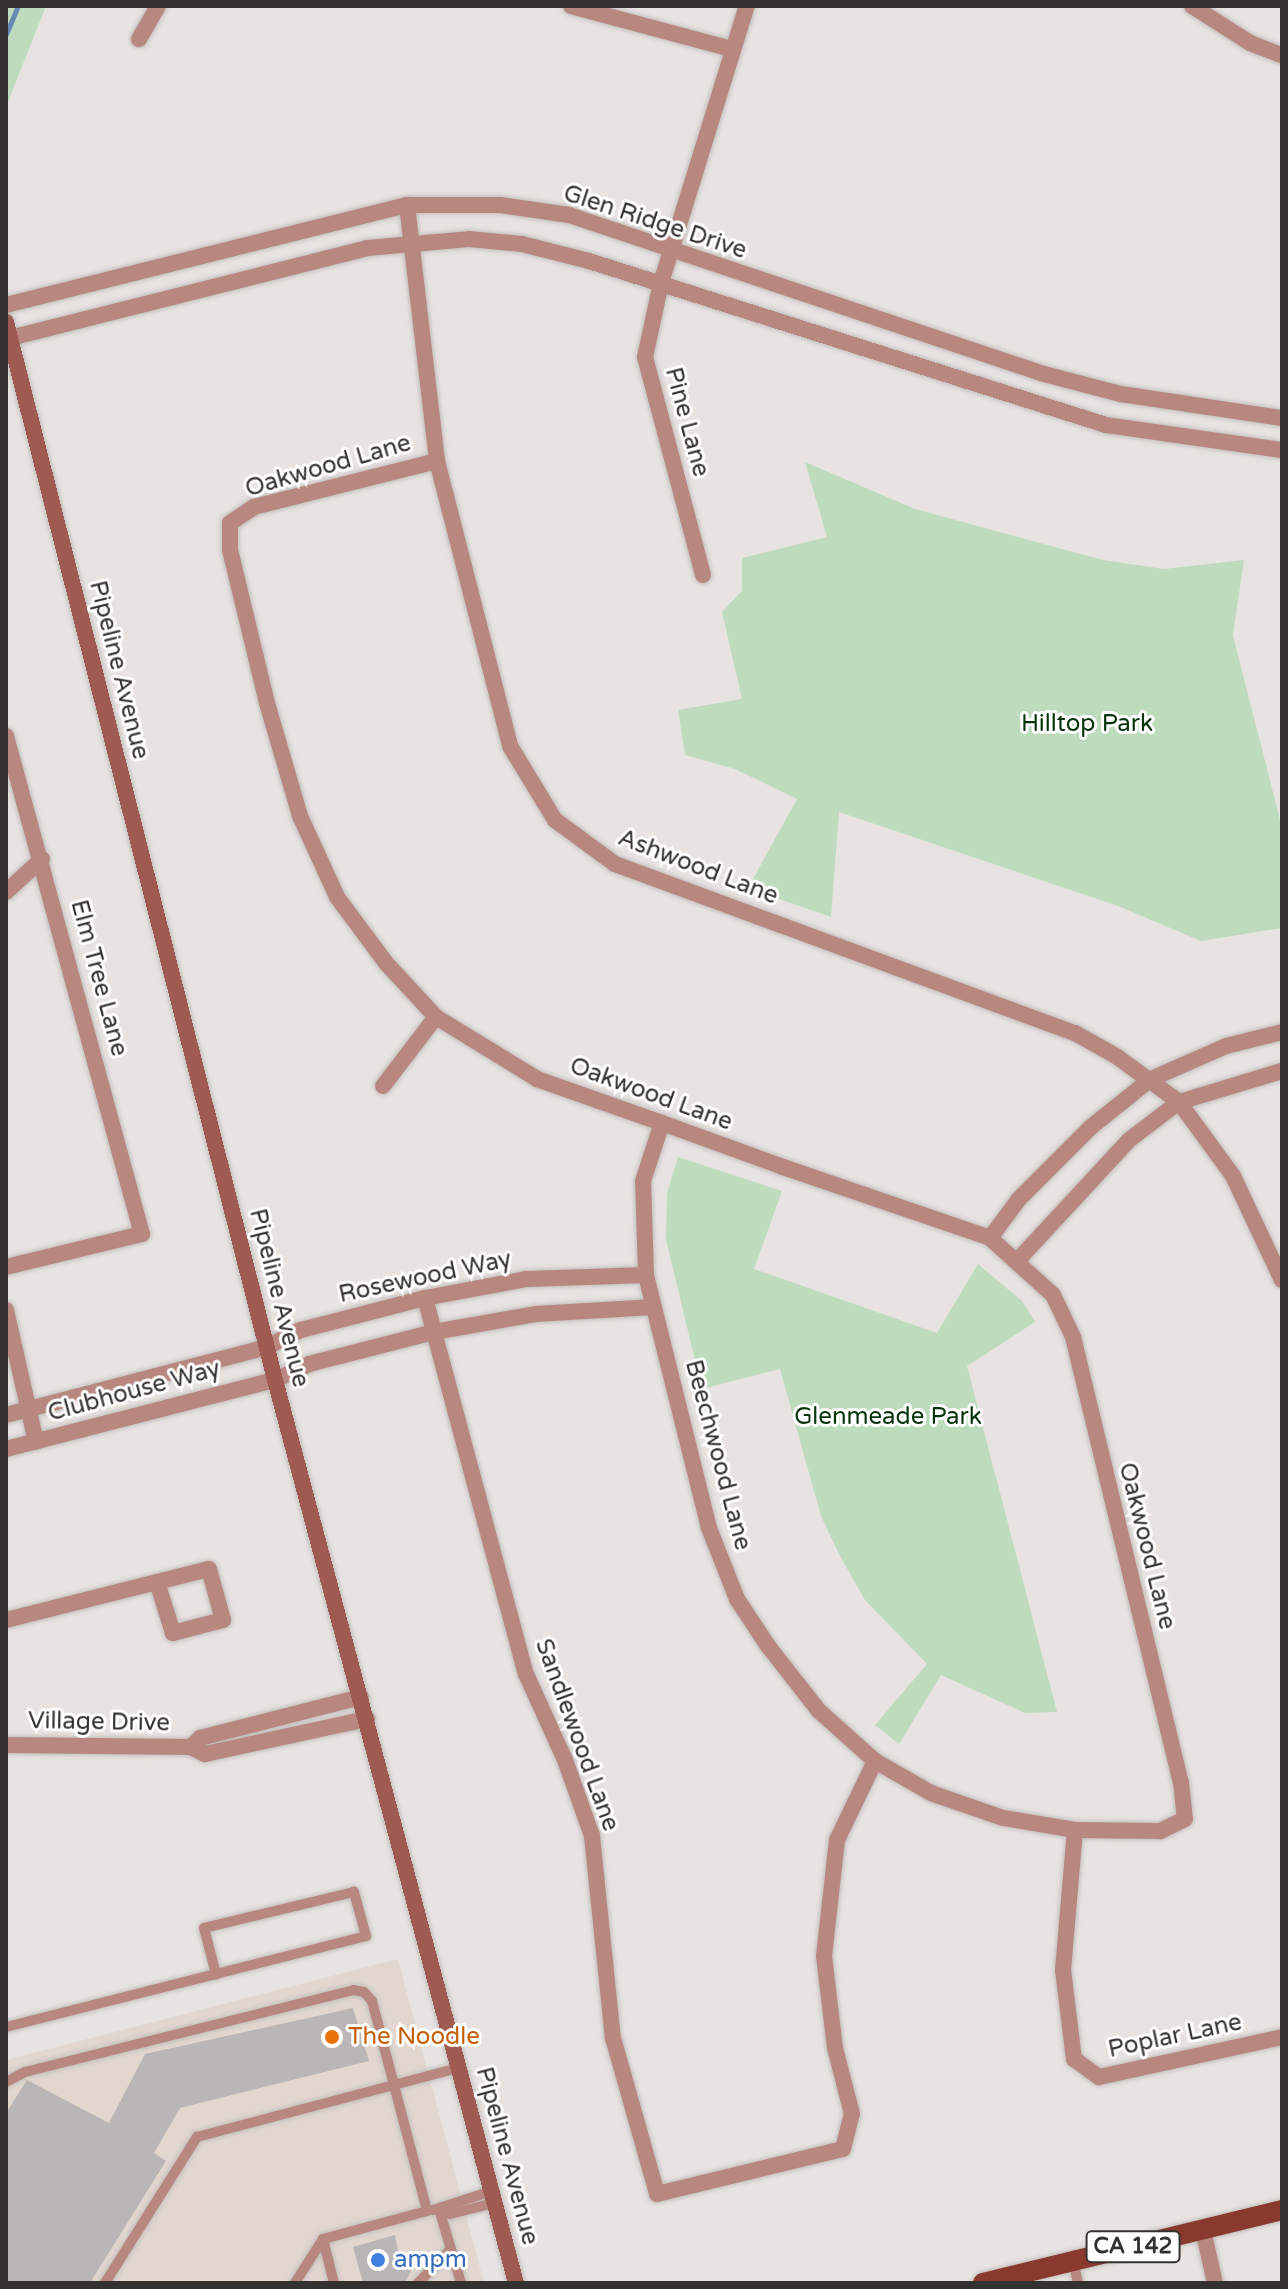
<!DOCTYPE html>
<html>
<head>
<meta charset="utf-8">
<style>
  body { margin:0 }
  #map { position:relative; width:1288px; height:2289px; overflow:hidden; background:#e7e3e0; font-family:"Varela Round",sans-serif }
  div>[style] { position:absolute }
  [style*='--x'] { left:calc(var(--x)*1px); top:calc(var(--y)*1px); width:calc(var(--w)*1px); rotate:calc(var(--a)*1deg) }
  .built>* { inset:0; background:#e2d6cf }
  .green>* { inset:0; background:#bedcbd }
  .stream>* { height:5px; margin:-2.5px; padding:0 2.5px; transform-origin:2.5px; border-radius:2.5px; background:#6688b2 }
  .building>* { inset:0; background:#bab5b7 }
  .roads { filter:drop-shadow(0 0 2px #c3c0bd) drop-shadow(0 0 2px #c3c0bd) }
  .service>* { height:10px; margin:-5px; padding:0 5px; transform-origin:5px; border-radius:5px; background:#b88880 }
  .minor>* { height:16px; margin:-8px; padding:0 8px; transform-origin:8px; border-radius:8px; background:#b88880 }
  .tertiary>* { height:16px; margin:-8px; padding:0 8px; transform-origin:8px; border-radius:8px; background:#b88880 }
  .secondary>* { height:16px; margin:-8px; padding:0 8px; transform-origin:8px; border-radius:8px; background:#9f5b51 }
  .primary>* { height:20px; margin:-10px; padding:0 10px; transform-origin:10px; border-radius:10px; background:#8a392e }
  .dots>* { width:22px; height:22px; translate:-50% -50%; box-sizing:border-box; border:4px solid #fff; border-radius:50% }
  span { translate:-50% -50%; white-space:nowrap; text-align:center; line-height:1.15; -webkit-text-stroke:6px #fff; paint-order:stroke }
  .shield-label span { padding:2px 6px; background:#fff; border:2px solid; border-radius:6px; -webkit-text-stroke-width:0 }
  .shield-label { font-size:22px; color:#343231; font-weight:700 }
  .street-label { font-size:24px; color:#343231 }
  .park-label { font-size:24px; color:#05340b }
  .food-label { font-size:24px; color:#c56008 }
  .left { translate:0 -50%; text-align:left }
  .shop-label { font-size:24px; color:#366cbe }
  .frame { position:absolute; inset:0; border:8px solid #343231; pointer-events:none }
</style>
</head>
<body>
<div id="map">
  <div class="built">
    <div style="clip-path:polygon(398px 1959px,484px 2283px,6px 2283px,6px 2060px)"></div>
  </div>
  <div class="green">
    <div style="clip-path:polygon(6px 6px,46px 6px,6px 107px)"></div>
    <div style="clip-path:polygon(805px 462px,915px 509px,1103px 560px,1164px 569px,1244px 560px,1233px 635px,1282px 828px,1282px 928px,1201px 941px,1118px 906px,839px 812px,831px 917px,748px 888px,797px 799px,735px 769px,685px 755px,678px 710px,742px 699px,722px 612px,742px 591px,742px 558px,827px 537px)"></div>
    <div style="clip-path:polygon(678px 1157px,782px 1191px,754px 1269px,937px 1333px,978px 1264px,1022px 1301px,1035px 1322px,967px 1366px,1057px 1712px,1025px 1713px,941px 1675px,899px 1744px,875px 1725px,927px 1664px,865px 1600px,840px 1556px,821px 1516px,780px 1369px,702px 1389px,666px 1240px,667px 1193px)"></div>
  </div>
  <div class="stream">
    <div style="--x:6;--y:34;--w:30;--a:-67"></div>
  </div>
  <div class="building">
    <div style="clip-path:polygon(353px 2008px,369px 2061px,180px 2108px,154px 2153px,166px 2161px,90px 2283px,6px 2283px,6px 2113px,27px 2080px,109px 2123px,145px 2054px)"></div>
    <div style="clip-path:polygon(395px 2235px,400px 2261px,408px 2258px,411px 2271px,405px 2283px,363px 2283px,353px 2247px)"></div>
  </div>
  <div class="roads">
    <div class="service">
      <div style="--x:6;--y:2027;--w:217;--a:-14.2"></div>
      <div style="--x:216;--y:1974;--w:155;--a:-14.2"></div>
      <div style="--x:366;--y:1936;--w:46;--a:-105.3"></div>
      <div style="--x:354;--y:1892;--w:154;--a:166.5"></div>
      <div style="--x:204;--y:1928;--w:48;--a:75.4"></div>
      <div style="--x:6;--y:2082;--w:21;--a:-28"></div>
      <div style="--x:25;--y:2072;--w:338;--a:-14"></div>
      <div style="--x:353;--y:1990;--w:11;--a:10"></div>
      <div style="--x:364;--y:1992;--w:12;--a:48"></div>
      <div style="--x:372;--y:2001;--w:217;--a:75.3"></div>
      <div style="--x:427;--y:2211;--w:108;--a:164.9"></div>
      <div style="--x:323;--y:2239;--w:52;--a:122.5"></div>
      <div style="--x:439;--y:2209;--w:77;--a:73.4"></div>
      <div style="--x:439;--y:2209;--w:12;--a:24"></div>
      <div style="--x:450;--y:2214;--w:45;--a:-14"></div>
      <div style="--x:433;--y:2210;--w:62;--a:-17.9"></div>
      <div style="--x:323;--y:2239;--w:45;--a:76"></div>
      <div style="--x:1073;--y:2261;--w:23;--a:77"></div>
      <div style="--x:105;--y:2283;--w:173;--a:-57.8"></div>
      <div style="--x:197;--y:2137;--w:271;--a:-14.8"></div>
      <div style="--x:418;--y:2283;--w:47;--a:-45.9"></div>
    </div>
    <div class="minor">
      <div style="--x:571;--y:6;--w:166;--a:15"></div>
      <div style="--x:1192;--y:6;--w:69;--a:32.5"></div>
      <div style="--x:1250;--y:43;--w:34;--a:21"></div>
      <div style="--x:139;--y:39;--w:38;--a:-60"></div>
      <div style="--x:407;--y:205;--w:258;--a:83.3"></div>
      <div style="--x:437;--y:461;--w:294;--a:75.6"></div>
      <div style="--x:510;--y:746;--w:87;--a:58.7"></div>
      <div style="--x:555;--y:820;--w:74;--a:36.3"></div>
      <div style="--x:615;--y:864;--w:490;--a:20.2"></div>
      <div style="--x:1075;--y:1033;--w:47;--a:29.3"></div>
      <div style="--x:1116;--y:1056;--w:78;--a:36.1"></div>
      <div style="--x:1179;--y:1102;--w:92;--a:53.9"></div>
      <div style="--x:1233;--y:1176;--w:115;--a:64.8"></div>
      <div style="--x:437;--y:461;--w:189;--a:165.9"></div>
      <div style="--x:254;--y:507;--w:29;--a:146"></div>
      <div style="--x:230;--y:523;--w:27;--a:90"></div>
      <div style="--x:230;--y:550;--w:157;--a:76.4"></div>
      <div style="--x:267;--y:703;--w:118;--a:73.7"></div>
      <div style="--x:300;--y:816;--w:89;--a:65.4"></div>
      <div style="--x:337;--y:897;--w:82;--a:53.4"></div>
      <div style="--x:386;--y:963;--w:74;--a:47.2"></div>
      <div style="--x:436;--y:1017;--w:119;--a:31.5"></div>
      <div style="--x:537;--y:1079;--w:133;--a:19.4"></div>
      <div style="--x:662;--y:1123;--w:129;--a:20"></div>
      <div style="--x:783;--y:1167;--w:219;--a:18.9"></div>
      <div style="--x:990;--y:1238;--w:85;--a:42.1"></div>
      <div style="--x:1053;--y:1295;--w:47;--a:64.5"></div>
      <div style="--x:1073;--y:1337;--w:458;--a:76.4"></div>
      <div style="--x:1181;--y:1782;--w:37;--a:84"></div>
      <div style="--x:1185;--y:1819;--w:28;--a:154"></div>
      <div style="--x:1160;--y:1831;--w:85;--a:-179.3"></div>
      <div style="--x:1075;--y:1830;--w:73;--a:-170.5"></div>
      <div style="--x:1003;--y:1818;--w:76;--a:-160.9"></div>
      <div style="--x:931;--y:1793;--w:64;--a:-150.3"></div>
      <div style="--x:875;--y:1761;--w:75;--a:-138.2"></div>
      <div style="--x:819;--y:1711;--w:83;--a:-128.1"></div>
      <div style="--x:768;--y:1646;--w:56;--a:-123.4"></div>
      <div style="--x:737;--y:1599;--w:76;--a:-111.5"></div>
      <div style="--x:709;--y:1528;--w:261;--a:-104"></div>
      <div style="--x:646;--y:1275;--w:94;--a:-91.8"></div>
      <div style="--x:643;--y:1181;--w:61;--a:-71.9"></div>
      <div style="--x:703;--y:575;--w:226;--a:-104.9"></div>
      <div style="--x:645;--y:357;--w:76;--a:-77.8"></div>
      <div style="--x:661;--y:283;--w:290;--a:-72.8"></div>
      <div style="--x:6;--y:736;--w:516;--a:74.73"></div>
      <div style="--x:142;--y:1234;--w:140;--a:166.4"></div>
      <div style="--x:6;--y:892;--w:49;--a:-42.5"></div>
      <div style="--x:383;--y:1086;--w:87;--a:-52.5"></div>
      <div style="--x:990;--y:1238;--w:49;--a:-53.4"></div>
      <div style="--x:1019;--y:1199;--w:102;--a:-45"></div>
      <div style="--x:1091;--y:1127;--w:77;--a:-38.7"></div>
      <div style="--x:1151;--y:1079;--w:82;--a:-23.7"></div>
      <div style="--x:1226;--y:1046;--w:58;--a:-14"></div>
      <div style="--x:1018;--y:1260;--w:163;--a:-47.2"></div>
      <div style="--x:1129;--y:1140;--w:63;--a:-37.2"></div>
      <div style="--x:1179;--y:1102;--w:108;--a:-16.8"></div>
      <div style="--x:425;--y:1298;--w:389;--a:75"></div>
      <div style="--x:526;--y:1674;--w:94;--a:65.6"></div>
      <div style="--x:565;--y:1760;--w:81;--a:70.4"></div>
      <div style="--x:592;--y:1836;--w:203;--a:84.1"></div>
      <div style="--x:613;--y:2038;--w:162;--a:74.2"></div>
      <div style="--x:657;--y:2194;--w:191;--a:-13.6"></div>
      <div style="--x:843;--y:2149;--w:36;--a:-76"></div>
      <div style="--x:852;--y:2114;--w:68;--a:-104.4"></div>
      <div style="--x:835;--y:2048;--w:93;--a:-96.8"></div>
      <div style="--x:824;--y:1956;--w:117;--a:-83.6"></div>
      <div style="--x:837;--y:1840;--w:88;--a:-64.3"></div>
      <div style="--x:6;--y:1310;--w:135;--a:77.2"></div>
      <div style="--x:6;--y:1415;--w:270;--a:-14.6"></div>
      <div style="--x:267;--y:1347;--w:38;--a:-27"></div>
      <div style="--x:301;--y:1330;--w:128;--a:-14.5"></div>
      <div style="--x:425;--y:1298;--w:104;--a:-10.6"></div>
      <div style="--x:527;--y:1279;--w:119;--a:-1.9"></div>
      <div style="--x:6;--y:1449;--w:278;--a:-14.4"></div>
      <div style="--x:275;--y:1380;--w:38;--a:-25"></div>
      <div style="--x:309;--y:1364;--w:129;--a:-14.4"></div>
      <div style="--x:434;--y:1332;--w:104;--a:-10"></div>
      <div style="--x:536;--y:1314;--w:118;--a:-3.4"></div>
      <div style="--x:6;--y:1620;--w:209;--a:-14.1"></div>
      <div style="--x:209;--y:1569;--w:53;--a:74.6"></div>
      <div style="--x:223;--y:1620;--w:52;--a:165.4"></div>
      <div style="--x:173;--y:1633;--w:53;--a:-107.4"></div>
      <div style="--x:6;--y:1745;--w:185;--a:0.6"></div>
      <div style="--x:191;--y:1747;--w:16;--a:27"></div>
      <div style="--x:205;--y:1754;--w:166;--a:-12.2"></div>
      <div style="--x:191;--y:1747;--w:13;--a:-45"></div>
      <div style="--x:200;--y:1738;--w:166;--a:-14.3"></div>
      <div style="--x:1075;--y:1830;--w:141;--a:94.9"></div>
      <div style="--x:1063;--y:1970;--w:90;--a:83"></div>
      <div style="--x:1074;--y:2059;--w:31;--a:36"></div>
      <div style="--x:1099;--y:2077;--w:187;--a:-12.3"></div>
      <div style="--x:1203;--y:2230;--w:54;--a:77.2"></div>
    </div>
    <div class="tertiary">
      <div style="--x:6;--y:305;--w:413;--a:-14"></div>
      <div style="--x:407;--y:205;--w:93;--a:0"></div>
      <div style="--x:500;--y:205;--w:70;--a:8.2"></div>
      <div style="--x:569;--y:215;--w:501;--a:18.51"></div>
      <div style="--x:1044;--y:374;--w:80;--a:14.6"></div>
      <div style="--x:1121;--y:394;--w:163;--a:8.5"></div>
      <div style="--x:10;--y:338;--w:368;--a:-14.1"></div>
      <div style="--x:367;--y:248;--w:102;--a:-5"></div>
      <div style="--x:469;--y:239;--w:53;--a:5.4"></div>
      <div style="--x:522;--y:244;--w:69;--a:14.2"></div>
      <div style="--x:589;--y:261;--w:542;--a:17.6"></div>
      <div style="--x:1106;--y:425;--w:178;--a:8.1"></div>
    </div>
    <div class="secondary">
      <div style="--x:6;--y:322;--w:1092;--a:75.73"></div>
      <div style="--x:275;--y:1380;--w:935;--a:75.06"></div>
    </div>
    <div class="primary">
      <div style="--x:983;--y:2283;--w:308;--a:-13.7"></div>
    </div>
  </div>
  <div class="dots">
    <div style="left:332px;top:2037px;background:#e8710a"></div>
    <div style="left:378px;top:2260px;background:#3f7fe0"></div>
  </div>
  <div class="shield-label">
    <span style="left:1133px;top:2247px">CA 142</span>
  </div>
  <div class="street-label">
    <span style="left:655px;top:222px;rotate:18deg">Glen Ridge Drive</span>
    <span style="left:687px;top:422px;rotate:75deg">Pine Lane</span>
    <span style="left:328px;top:466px;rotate:-16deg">Oakwood Lane</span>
    <span style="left:119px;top:670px;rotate:76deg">Pipeline Avenue</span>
    <span style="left:698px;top:867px;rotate:21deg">Ashwood Lane</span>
    <span style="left:99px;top:978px;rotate:75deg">Elm Tree Lane</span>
    <span style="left:651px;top:1094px;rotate:20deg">Oakwood Lane</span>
    <span style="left:425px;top:1277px;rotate:-12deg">Rosewood Way</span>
    <span style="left:279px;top:1298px;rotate:76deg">Pipeline Avenue</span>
    <span style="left:134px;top:1391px;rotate:-15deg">Clubhouse Way</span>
    <span style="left:718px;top:1455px;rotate:75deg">Beechwood Lane</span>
    <span style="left:1147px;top:1546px;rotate:76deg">Oakwood Lane</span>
    <span style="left:99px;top:1722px;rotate:1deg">Village Drive</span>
    <span style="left:577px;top:1735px;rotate:70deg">Sandlewood Lane</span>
    <span style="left:1175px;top:2036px;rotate:-12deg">Poplar Lane</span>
    <span style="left:507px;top:2156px;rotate:75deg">Pipeline Avenue</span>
  </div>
  <div class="park-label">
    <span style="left:1087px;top:724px">Hilltop Park</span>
    <span style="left:888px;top:1417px">Glenmeade Park</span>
  </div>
  <div class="food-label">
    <span class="left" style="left:348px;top:2037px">The Noodle</span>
  </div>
  <div class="shop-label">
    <span class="left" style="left:394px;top:2260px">ampm</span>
  </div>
  <div class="frame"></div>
</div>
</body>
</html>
